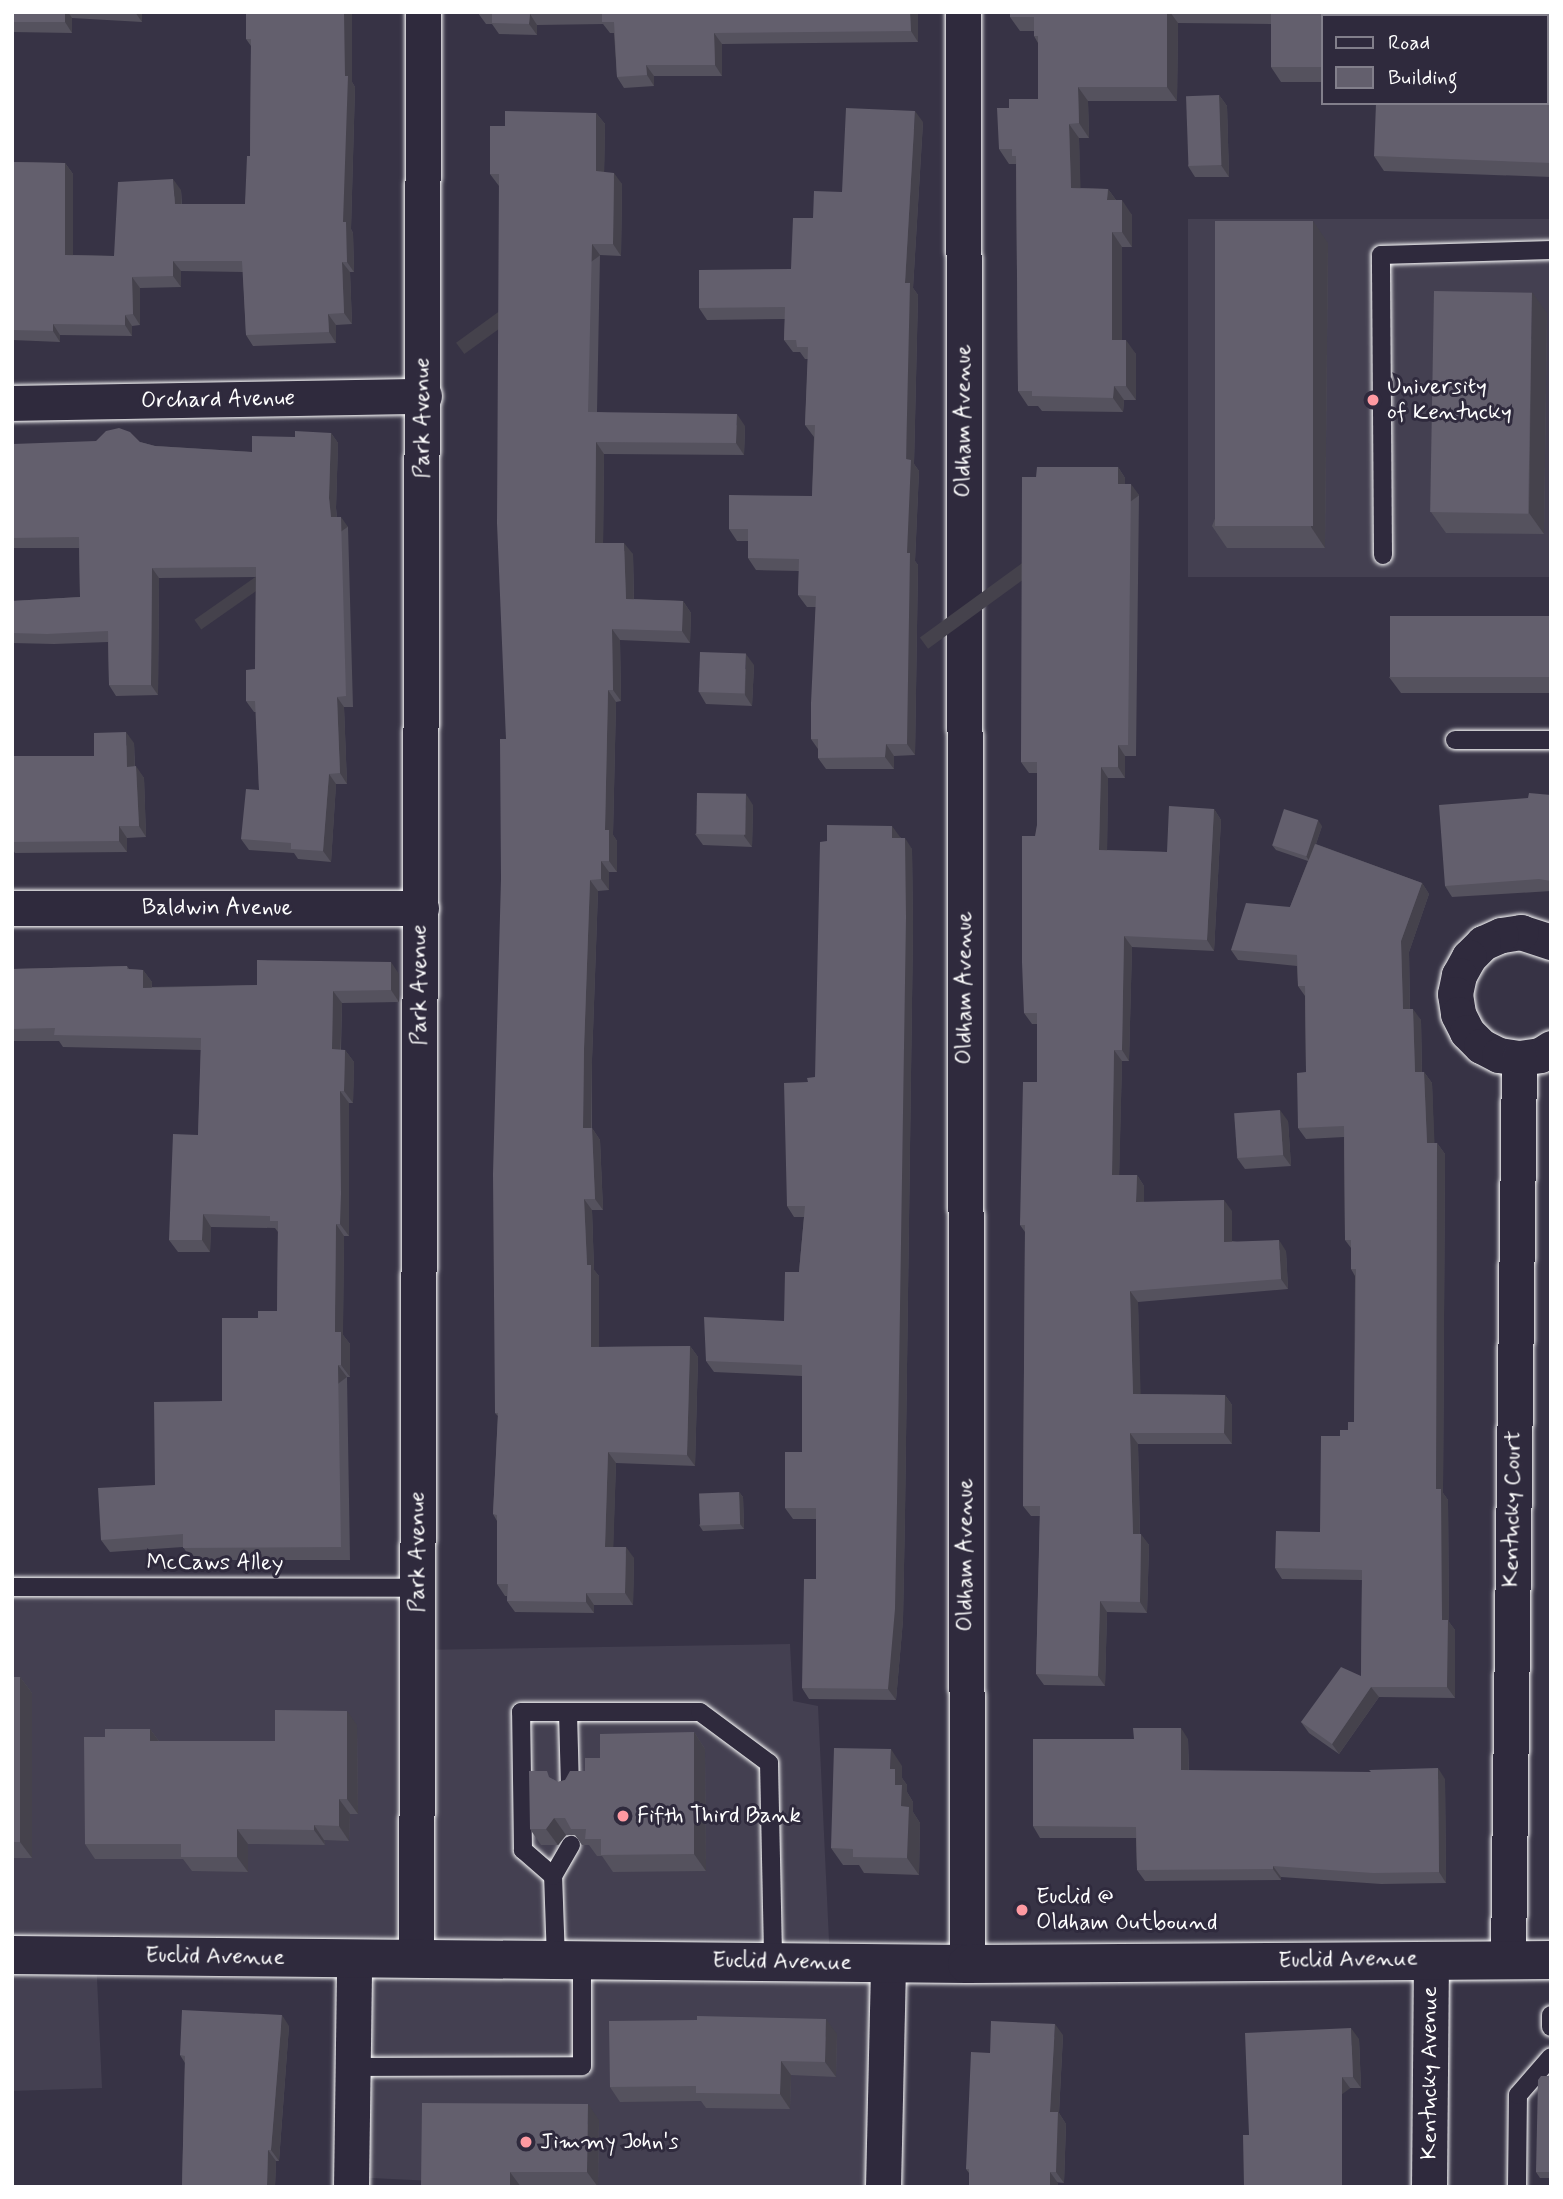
<!DOCTYPE html>
<html>
<head>
<meta charset="utf-8">
<style>
  body { margin:0 }
  #map { position:relative; width:1563px; height:2199px; overflow:hidden; background:#373345; font-family:Mynerve,sans-serif }
  div>[style] { position:absolute }
  [style*='--x'] { left:calc(var(--x)*1px); top:calc(var(--y)*1px); width:calc(var(--w)*1px); rotate:calc(var(--a)*1deg) }
  .built>* { inset:0; background:#444051; transform-origin:0 0 }
  .roads { filter:drop-shadow(0 0 2px #fff) drop-shadow(0 0 2px #fff) }
  .lane>* { height:18px; margin:-9px; padding:0 9px; transform-origin:9px; border-radius:9px; background:#2f2a3d }
  .street>* { height:35px; margin:-17.5px; padding:0 17.5px; transform-origin:17.5px; border-radius:17.5px; background:#2f2a3d }
  .secondary>* { height:38px; margin:-19px; padding:0 19px; transform-origin:19px; border-radius:19px; background:#2f2a3d }
  .wall>* { inset:0; background:#55525e }
  .shaded-wall>* { inset:0; background:#45424c; transform-origin:0 0 }
  .building>* { inset:0; background:#635f6d; transform-origin:0 0 }
  .dots>* { width:19px; height:19px; translate:-50% -50%; box-sizing:border-box; border:4px solid #2f2a3d; border-radius:50% }
  span { translate:-50% -50%; white-space:nowrap; text-align:center; line-height:1.15; -webkit-text-stroke:6px #2f2a3d; paint-order:stroke }
  .poi-label { font-size:23px; color:#fff }
  .left { translate:0 -50%; text-align:left }
  .street-label { font-size:23px; color:#fff }
  .frame { position:absolute; inset:0; border:14px solid #fff; pointer-events:none }
  .legend { position:absolute; left:1321px; top:14px; width:228px; height:91px; box-sizing:border-box; background:#2f2a3d; border:2px solid #827f8b; margin:0; padding:9px 12px; list-style:none; font-size:21px; color:#fff }
  .legend li { display:flex; align-items:center; gap:14px; height:35px }
  .legend b { width:35px; border:2px solid #827f8b }
</style>
</head>
<body>
<div id="map">
  <div class="built">
    <div style="left:1188px;top:219px;width:363px;height:358px"></div>
    <div style="clip-path:polygon(12px 1587px,417px 1588px,417px 1650px,790px 1644px,793px 1701px,818px 1706px,830px 1962px,888px 1963px,883px 2187px,559px 2187px,351px 2177px,354px 1959px,96px 1956px,102px 2088px,12px 2091px)"></div>
  </div>
  <div class="roads">
    <div class="lane">
      <div style="--x:1383;--y:555;--w:300;--a:-90.4"></div>
      <div style="--x:1381;--y:255;--w:170;--a:-1.7"></div>
      <div style="--x:1455;--y:740;--w:96;--a:0"></div>
      <div style="--x:12;--y:1587;--w:405;--a:0.1"></div>
      <div style="--x:568;--y:1712;--w:75;--a:88.5"></div>
      <div style="--x:553;--y:1876;--w:36;--a:-60"></div>
      <div style="--x:556;--y:1960;--w:84;--a:-92"></div>
      <div style="--x:553;--y:1876;--w:40;--a:-139"></div>
      <div style="--x:523;--y:1850;--w:138;--a:-90.8"></div>
      <div style="--x:521;--y:1712;--w:179;--a:0"></div>
      <div style="--x:700;--y:1712;--w:86;--a:36.5"></div>
      <div style="--x:769;--y:1763;--w:199;--a:88.8"></div>
      <div style="--x:1551;--y:2015;--w:12;--a:90"></div>
      <div style="--x:352;--y:2067;--w:230;--a:-0.2"></div>
      <div style="--x:582;--y:2066;--w:106;--a:-90"></div>
      <div style="--x:1517;--y:2187;--w:92;--a:-89.4"></div>
      <div style="--x:1518;--y:2095;--w:50;--a:-49"></div>
    </div>
    <div class="street">
      <div style="--x:963;--y:12;--w:1952;--a:89.88"></div>
      <div style="--x:12;--y:403;--w:412;--a:-1"></div>
      <div style="--x:12;--y:908;--w:409;--a:0"></div>
      <div style="--x:1551;--y:942;--w:32;--a:-162"></div>
      <div style="--x:1521;--y:932;--w:20;--a:171"></div>
      <div style="--x:1501;--y:935;--w:20;--a:156"></div>
      <div style="--x:1483;--y:943;--w:20;--a:135"></div>
      <div style="--x:1469;--y:957;--w:21;--a:119"></div>
      <div style="--x:1459;--y:975;--w:19;--a:102"></div>
      <div style="--x:1455;--y:994;--w:20;--a:81"></div>
      <div style="--x:1458;--y:1014;--w:20;--a:63"></div>
      <div style="--x:1467;--y:1032;--w:20;--a:45"></div>
      <div style="--x:1481;--y:1046;--w:20;--a:27"></div>
      <div style="--x:1499;--y:1055;--w:20;--a:9"></div>
      <div style="--x:1519;--y:1058;--w:21;--a:-8"></div>
      <div style="--x:1540;--y:1055;--w:13;--a:-32"></div>
      <div style="--x:416;--y:1959;--w:1947;--a:-89.79"></div>
      <div style="--x:1508;--y:1959;--w:901;--a:-89.3"></div>
      <div style="--x:351;--y:2187;--w:228;--a:-89.2"></div>
      <div style="--x:883;--y:2187;--w:224;--a:-88.7"></div>
      <div style="--x:1429;--y:2187;--w:228;--a:-89.5"></div>
    </div>
    <div class="secondary">
      <div style="--x:12;--y:1955;--w:955;--a:0.54"></div>
      <div style="--x:967;--y:1964;--w:584;--a:-0.39"></div>
    </div>
  </div>
  <div class="wall">
    <div style="clip-path:polygon(12px 12px,142px 12px,142px 22px,72px 18px,72px 33px,12px 32px)"></div>
    <div style="clip-path:polygon(246px 12px,352px 12px,352px 82px,355px 87px,351px 229px,353px 233px,354px 272px,350px 272px,352px 324px,336px 325px,336px 343px,253px 346px,246px 335px,243px 272px,181px 271px,181px 287px,140px 288px,140px 325px,132px 326px,132px 336px,60px 335px,60px 342px,12px 340px,12px 162px,65px 163px,73px 174px,73px 255px,114px 256px,181px 190px,182px 204px,245px 204px,250px 156px,251px 46px,246px 39px)"></div>
    <div style="clip-path:polygon(918px 12px,918px 42px,722px 44px,722px 76px,654px 76px,654px 86px,624px 88px,617px 77px,614px 33px,610px 33px,603px 24px,537px 25px,537px 35px,499px 34px,492px 24px,486px 24px,478px 13px)"></div>
    <div style="clip-path:polygon(1010px 12px,1539px 12px,1323px 16px,1323px 82px,1281px 82px,1271px 67px,1271px 24px,1178px 23px,1177px 101px,1088px 101px,1089px 138px,1079px 138px,1080px 188px,1108px 189px,1116px 200px,1132px 215px,1132px 247px,1122px 247px,1122px 340px,1136px 354px,1136px 400px,1124px 400px,1123px 412px,1042px 411px,1038px 406px,1028px 406px,1018px 391px,1016px 164px,1009px 164px,999px 149px,1009px 108px,1038px 99px,1038px 43px,1034px 36px,1034px 31px,1020px 31px,1010px 17px)"></div>
    <div style="clip-path:polygon(1551px 68px,1551px 177px,1384px 171px,1374px 156px)"></div>
    <div style="clip-path:polygon(1219px 95px,1227px 106px,1229px 177px,1195px 177px,1188px 166px)"></div>
    <div style="clip-path:polygon(596px 113px,605px 124px,604px 172px,622px 184px,621px 256px,600px 255px,597px 412px,745px 426px,744px 455px,604px 454px,603px 543px,633px 554px,634px 599px,683px 601px,691px 613px,690px 643px,620px 640px,621px 701px,616px 702px,613px 835px,617px 841px,617px 872px,609px 872px,609px 890px,598px 891px,592px 1060px,592px 1128px,600px 1140px,603px 1210px,592px 1210px,594px 1270px,599px 1276px,599px 1347px,690px 1346px,698px 1357px,695px 1466px,616px 1463px,613px 1547px,634px 1558px,633px 1605px,594px 1605px,594px 1613px,515px 1612px,507px 1601px,507px 1596px,505px 1596px,497px 1584px,497px 1521px,493px 1514px,498px 1416px,495px 1413px,506px 739px,499px 186px,490px 174px,505px 126px)"></div>
    <div style="clip-path:polygon(923px 122px,913px 288px,918px 295px,914px 464px,919px 471px,915px 561px,918px 565px,915px 755px,894px 756px,894px 769px,826px 769px,818px 758px,818px 749px,811px 739px,816px 607px,807px 607px,798px 595px,799px 571px,756px 570px,748px 558px,748px 541px,737px 541px,729px 529px,812px 496px,814px 437px,805px 425px,808px 359px,805px 359px,800px 352px,793px 352px,784px 340px,785px 319px,707px 320px,699px 308px,791px 269px,813px 218px)"></div>
    <div style="clip-path:polygon(1328px 243px,1325px 548px,1227px 548px,1212px 526px)"></div>
    <div style="clip-path:polygon(1547px 313px,1544px 534px,1446px 533px,1431px 512px)"></div>
    <div style="clip-path:polygon(331px 433px,338px 443px,336px 508px,337px 517px,348px 527px,353px 707px,344px 707px,347px 784px,336px 784px,331px 862px,298px 859px,294px 853px,249px 850px,241px 839px,259px 790px,256px 712px,254px 712px,246px 701px,255px 669px,256px 577px,159px 578px,158px 695px,116px 696px,109px 685px,108px 642px,54px 644px,12px 643px,12px 601px,80px 597px,79px 548px,12px 548px,12px 451px,140px 442px,155px 446px,252px 452px,295px 437px)"></div>
    <div style="clip-path:polygon(1118px 467px,1125px 478px,1125px 484px,1139px 495px,1136px 756px,1125px 756px,1125px 778px,1108px 778px,1107px 850px,1167px 852px,1214px 809px,1221px 820px,1214px 951px,1132px 947px,1129px 1061px,1122px 1061px,1119px 1175px,1137px 1175px,1144px 1186px,1144px 1202px,1232px 1211px,1232px 1241px,1286px 1251px,1288px 1289px,1138px 1302px,1140px 1394px,1225px 1395px,1232px 1405px,1232px 1444px,1138px 1444px,1140px 1534px,1149px 1545px,1147px 1613px,1107px 1612px,1105px 1686px,1044px 1685px,1036px 1674px,1040px 1516px,1031px 1516px,1023px 1506px,1025px 1232px,1020px 1225px,1037px 1082px,1037px 1024px,1032px 1024px,1024px 1013px,1037px 825px,1037px 773px,1029px 773px,1021px 762px,1036px 477px)"></div>
    <div style="clip-path:polygon(1551px 616px,1551px 693px,1401px 693px,1389px 677px)"></div>
    <div style="clip-path:polygon(754px 665px,752px 706px,706px 704px,699px 692px)"></div>
    <div style="clip-path:polygon(134px 743px,135px 766px,144px 778px,146px 837px,127px 838px,127px 852px,15px 853px,12px 849px,12px 756px,94px 756px)"></div>
    <div style="clip-path:polygon(1551px 795px,1551px 891px,1452px 897px,1445px 886px,1528px 798px)"></div>
    <div style="clip-path:polygon(753px 805px,752px 847px,703px 845px,695px 834px)"></div>
    <div style="clip-path:polygon(1322px 826px,1316px 844px,1422px 883px,1429px 894px,1409px 952px,1410px 1009px,1421px 1020px,1422px 1072px,1424px 1072px,1432px 1083px,1434px 1143px,1437px 1143px,1445px 1154px,1443px 1493px,1448px 1500px,1449px 1622px,1455px 1630px,1455px 1698px,1379px 1697px,1339px 1754px,1309px 1733px,1301px 1722px,1361px 1676px,1362px 1580px,1282px 1579px,1275px 1568px,1320px 1532px,1340px 1436px,1348px 1430px,1354px 1422px,1355px 1276px,1351px 1269px,1351px 1248px,1345px 1240px,1344px 1137px,1306px 1139px,1298px 1128px,1306px 1072px,1305px 996px,1298px 986px,1297px 966px,1238px 960px,1231px 950px,1290px 907px,1308px 861px,1276px 850px,1272px 845px)"></div>
    <div style="clip-path:polygon(900px 837px,912px 849px,913px 928px,905px 1514px,903px 1620px,896px 1700px,809px 1699px,802px 1688px,816px 1579px,816px 1519px,793px 1519px,785px 1508px,802px 1452px,802px 1376px,714px 1372px,706px 1361px,784px 1321px,799px 1272px,804px 1217px,794px 1217px,787px 1206px,808px 1082px,815px 1077px)"></div>
    <div style="clip-path:polygon(127px 966px,129px 969px,143px 970px,152px 982px,152px 987px,257px 985px,399px 974px,399px 1002px,342px 1003px,341px 1050px,345px 1050px,354px 1062px,353px 1103px,349px 1103px,349px 1236px,344px 1236px,343px 1323px,343px 1335px,350px 1344px,350px 1377px,347px 1377px,350px 1560px,192px 1560px,183px 1547px,110px 1552px,101px 1540px,155px 1485px,222px 1401px,258px 1318px,277px 1311px,278px 1232px,275px 1228px,211px 1227px,210px 1252px,178px 1252px,169px 1240px,198px 1135px,201px 1050px,63px 1047px,59px 1041px,12px 1041px,12px 969px)"></div>
    <div style="clip-path:polygon(1288px 1121px,1291px 1166px,1245px 1169px,1237px 1158px)"></div>
    <div style="clip-path:polygon(739px 1492px,743px 1497px,744px 1529px,703px 1531px,699px 1525px)"></div>
    <div style="clip-path:polygon(12px 1677px,20px 1677px,32px 1693px,32px 1858px,12px 1858px)"></div>
    <div style="clip-path:polygon(357px 1725px,358px 1814px,350px 1814px,349px 1841px,324px 1840px,325px 1845px,248px 1844px,248px 1872px,192px 1871px,183px 1859px,95px 1859px,85px 1844px,105px 1737px,150px 1729px,159px 1741px,275px 1741px)"></div>
    <div style="clip-path:polygon(694px 1732px,705px 1749px,706px 1871px,613px 1872px,602px 1856px,597px 1856px,589px 1845px,582px 1845px,575px 1835px,566px 1835px,558px 1845px,541px 1845px,530px 1829px,553px 1779px,558px 1782px,565px 1780px,585px 1771px,600px 1758px)"></div>
    <div style="clip-path:polygon(1188px 1739px,1189px 1770px,1445px 1779px,1446px 1883px,1381px 1884px,1281px 1877px,1281px 1880px,1145px 1881px,1137px 1870px,1136px 1838px,1040px 1838px,1033px 1826px)"></div>
    <div style="clip-path:polygon(902px 1766px,902px 1778px,907px 1785px,907px 1792px,913px 1802px,913px 1812px,920px 1823px,919px 1875px,864px 1873px,859px 1865px,843px 1865px,831px 1848px)"></div>
    <div style="clip-path:polygon(289px 2026px,279px 2161px,276px 2161px,275px 2187px,182px 2187px,185px 2063px,180px 2055px)"></div>
    <div style="clip-path:polygon(837px 2034px,836px 2077px,791px 2075px,790px 2109px,706px 2108px,701px 2101px,620px 2102px,610px 2087px)"></div>
    <div style="clip-path:polygon(1063px 2035px,1059px 2113px,1066px 2124px,1064px 2183px,969px 2173px,966px 2169px,990px 2053px)"></div>
    <div style="clip-path:polygon(1359px 2039px,1361px 2088px,1350px 2088px,1249px 2135px)"></div>
    <div style="clip-path:polygon(1551px 2076px,1551px 2178px,1540px 2178px,1536px 2172px)"></div>
    <div style="clip-path:polygon(599px 2120px,598px 2187px,421px 2187px)"></div>
  </div>
  <div class="shaded-wall">
    <div style="clip-path:polygon(65px 12px,68px 12px,72px 18px,72px 33px,65px 22px)"></div>
    <div style="clip-path:polygon(135px 12px,142px 12px,142px 22px)"></div>
    <div style="clip-path:polygon(344px 12px,352px 12px,352px 82px,355px 87px,351px 229px,353px 233px,354px 272px,347px 262px,343px 222px)"></div>
    <div style="clip-path:polygon(910px 12px,918px 12px,918px 42px,911px 31px)"></div>
    <div style="clip-path:polygon(1167px 12px,1170px 12px,1178px 23px,1177px 101px,1167px 87px)"></div>
    <div style="left:1527px;top:12px;width:12px;height:4px"></div>
    <div style="clip-path:polygon(530px 14px,537px 25px,537px 35px,529px 24px)"></div>
    <div style="clip-path:polygon(714px 33px,722px 44px,722px 76px,715px 65px)"></div>
    <div style="clip-path:polygon(646px 65px,654px 76px,654px 86px,647px 75px)"></div>
    <div style="clip-path:polygon(1078px 87px,1088px 101px,1089px 138px,1079px 123px)"></div>
    <div style="clip-path:polygon(1219px 95px,1227px 106px,1229px 177px,1221px 165px)"></div>
    <div style="clip-path:polygon(915px 111px,923px 122px,913px 288px,918px 295px,914px 464px,919px 471px,915px 561px,918px 565px,915px 755px,907px 744px,907px 553px,905px 283px)"></div>
    <div style="clip-path:polygon(596px 113px,605px 124px,604px 183px,596px 171px)"></div>
    <div style="clip-path:polygon(1069px 124px,1079px 138px,1081px 202px,1071px 188px)"></div>
    <div style="clip-path:polygon(65px 163px,73px 174px,73px 266px,65px 255px)"></div>
    <div style="clip-path:polygon(614px 173px,622px 184px,621px 256px,613px 244px)"></div>
    <div style="clip-path:polygon(173px 179px,181px 190px,182px 215px,175px 204px)"></div>
    <div style="clip-path:polygon(1108px 189px,1118px 203px,1107px 200px)"></div>
    <div style="clip-path:polygon(1122px 200px,1132px 215px,1132px 247px,1122px 232px)"></div>
    <div style="clip-path:polygon(1313px 221px,1328px 243px,1325px 548px,1311px 527px)"></div>
    <div style="clip-path:polygon(1112px 232px,1122px 247px,1122px 354px,1112px 340px)"></div>
    <div style="left:592px;top:244px;width:14px;height:168px;rotate:54deg"></div>
    <div style="clip-path:polygon(173px 261px,181px 271px,181px 287px,173px 276px)"></div>
    <div style="clip-path:polygon(342px 262px,350px 272px,352px 324px,344px 313px)"></div>
    <div style="clip-path:polygon(132px 277px,140px 288px,140px 325px,133px 314px)"></div>
    <div style="clip-path:polygon(1532px 292px,1547px 313px,1544px 534px,1529px 513px)"></div>
    <div style="clip-path:polygon(328px 314px,336px 325px,336px 343px,329px 332px)"></div>
    <div style="clip-path:polygon(125px 315px,132px 326px,132px 336px,125px 325px)"></div>
    <div style="clip-path:polygon(53px 324px,60px 335px,60px 342px,53px 331px)"></div>
    <div style="clip-path:polygon(1126px 340px,1136px 354px,1136px 400px,1126px 386px)"></div>
    <div style="clip-path:polygon(1114px 386px,1124px 400px,1123px 412px,1113px 398px)"></div>
    <div style="clip-path:polygon(737px 414px,745px 426px,744px 455px,736px 443px)"></div>
    <div style="clip-path:polygon(331px 433px,338px 443px,336px 508px,338px 528px,331px 517px,329px 498px)"></div>
    <div style="clip-path:polygon(596px 442px,604px 454px,603px 555px,595px 543px)"></div>
    <div style="clip-path:polygon(1118px 467px,1125px 478px,1125px 495px,1118px 484px)"></div>
    <div style="left:1131px;top:484px;width:14px;height:261px;rotate:54deg"></div>
    <div style="left:341px;top:517px;width:12px;height:179px;rotate:55deg"></div>
    <div style="clip-path:polygon(624px 543px,633px 554px,634px 610px,626px 599px)"></div>
    <div style="clip-path:polygon(152px 568px,159px 578px,158px 695px,151px 685px)"></div>
    <div style="clip-path:polygon(683px 601px,691px 613px,690px 643px,682px 631px)"></div>
    <div style="clip-path:polygon(612px 629px,620px 640px,621px 701px,613px 690px)"></div>
    <div style="clip-path:polygon(746px 654px,754px 665px,752px 706px,745px 695px)"></div>
    <div style="clip-path:polygon(608px 690px,616px 702px,613px 835px,617px 841px,617px 872px,609px 861px,605px 830px)"></div>
    <div style="clip-path:polygon(337px 697px,344px 707px,347px 784px,340px 773px)"></div>
    <div style="clip-path:polygon(126px 732px,134px 743px,135px 778px,127px 767px)"></div>
    <div style="clip-path:polygon(886px 744px,894px 756px,894px 769px,885px 757px)"></div>
    <div style="clip-path:polygon(1118px 745px,1125px 756px,1125px 778px,1118px 767px)"></div>
    <div style="clip-path:polygon(136px 766px,144px 778px,146px 837px,139px 826px)"></div>
    <div style="clip-path:polygon(1101px 767px,1108px 778px,1107px 861px,1099px 850px)"></div>
    <div style="clip-path:polygon(329px 774px,336px 784px,331px 862px,323px 851px)"></div>
    <div style="clip-path:polygon(746px 794px,753px 805px,752px 847px,744px 836px)"></div>
    <div style="clip-path:polygon(1214px 809px,1221px 820px,1214px 951px,1207px 940px)"></div>
    <div style="clip-path:polygon(1318px 820px,1322px 826px,1310px 862px,1306px 856px)"></div>
    <div style="clip-path:polygon(119px 826px,127px 838px,127px 852px,119px 841px)"></div>
    <div style="clip-path:polygon(892px 826px,900px 837px,900px 849px,892px 838px)"></div>
    <div style="clip-path:polygon(905px 838px,912px 849px,913px 928px,905px 1514px,903px 1620px,896px 1700px,888px 1689px)"></div>
    <div style="clip-path:polygon(601px 861px,609px 872px,609px 890px,601px 879px)"></div>
    <div style="clip-path:polygon(590px 880px,598px 891px,592px 1060px,591px 1140px,583px 1128px,584px 1049px)"></div>
    <div style="clip-path:polygon(1422px 883px,1429px 894px,1409px 952px,1410px 1020px,1403px 1009px,1401px 941px)"></div>
    <div style="clip-path:polygon(1124px 936px,1132px 947px,1129px 1061px,1122px 1050px)"></div>
    <div style="clip-path:polygon(391px 962px,399px 974px,399px 1002px,391px 990px)"></div>
    <div style="clip-path:polygon(143px 970px,152px 982px,151px 1000px,143px 988px)"></div>
    <div style="clip-path:polygon(333px 991px,342px 1003px,340px 1062px,332px 1049px)"></div>
    <div style="clip-path:polygon(1413px 1009px,1421px 1020px,1422px 1083px,1415px 1072px)"></div>
    <div style="clip-path:polygon(345px 1050px,354px 1062px,353px 1103px,344px 1091px)"></div>
    <div style="clip-path:polygon(1114px 1050px,1122px 1061px,1119px 1186px,1112px 1175px)"></div>
    <div style="clip-path:polygon(1424px 1072px,1432px 1083px,1435px 1154px,1427px 1143px)"></div>
    <div style="clip-path:polygon(340px 1091px,349px 1103px,349px 1236px,340px 1224px)"></div>
    <div style="clip-path:polygon(1280px 1110px,1288px 1121px,1291px 1166px,1283px 1155px)"></div>
    <div style="clip-path:polygon(592px 1128px,600px 1140px,603px 1210px,595px 1199px)"></div>
    <div style="clip-path:polygon(1437px 1143px,1445px 1154px,1443px 1493px,1448px 1500px,1449px 1622px,1455px 1630px,1455px 1698px,1447px 1687px,1442px 1620px,1436px 1489px)"></div>
    <div style="clip-path:polygon(1137px 1175px,1144px 1186px,1144px 1213px,1136px 1202px)"></div>
    <div style="clip-path:polygon(584px 1199px,592px 1210px,594px 1270px,599px 1276px,599px 1359px,591px 1347px)"></div>
    <div style="clip-path:polygon(1224px 1200px,1232px 1211px,1232px 1252px,1224px 1242px)"></div>
    <div style="clip-path:polygon(203px 1214px,211px 1227px,210px 1252px,202px 1240px)"></div>
    <div style="clip-path:polygon(336px 1224px,344px 1236px,343px 1335px,350px 1344px,350px 1377px,341px 1365px,335px 1332px)"></div>
    <div style="clip-path:polygon(1279px 1240px,1286px 1251px,1288px 1289px,1281px 1279px)"></div>
    <div style="clip-path:polygon(1130px 1291px,1138px 1302px,1141px 1405px,1133px 1394px)"></div>
    <div style="clip-path:polygon(690px 1346px,698px 1357px,695px 1466px,687px 1455px)"></div>
    <div style="left:338px;top:1365px;width:15px;height:182px;rotate:53deg"></div>
    <div style="clip-path:polygon(1225px 1395px,1232px 1405px,1232px 1444px,1224px 1433px)"></div>
    <div style="clip-path:polygon(1130px 1433px,1138px 1444px,1140px 1544px,1133px 1534px)"></div>
    <div style="clip-path:polygon(608px 1452px,616px 1463px,613px 1558px,605px 1547px)"></div>
    <div style="clip-path:polygon(739px 1492px,743px 1497px,744px 1529px,740px 1524px)"></div>
    <div style="clip-path:polygon(1141px 1534px,1149px 1545px,1147px 1613px,1140px 1602px)"></div>
    <div style="clip-path:polygon(626px 1547px,634px 1558px,633px 1605px,625px 1593px)"></div>
    <div style="clip-path:polygon(586px 1593px,594px 1605px,594px 1613px,586px 1602px)"></div>
    <div style="clip-path:polygon(1100px 1601px,1107px 1612px,1105px 1686px,1098px 1676px)"></div>
    <div style="clip-path:polygon(20px 1677px,32px 1693px,32px 1858px,20px 1842px)"></div>
    <div style="clip-path:polygon(1371px 1687px,1379px 1697px,1339px 1754px,1332px 1744px)"></div>
    <div style="clip-path:polygon(347px 1711px,357px 1725px,358px 1814px,347px 1799px)"></div>
    <div style="clip-path:polygon(1181px 1728px,1188px 1739px,1189px 1781px,1181px 1770px)"></div>
    <div style="clip-path:polygon(150px 1729px,161px 1744px,150px 1741px)"></div>
    <div style="clip-path:polygon(694px 1732px,705px 1749px,706px 1871px,694px 1854px)"></div>
    <div style="clip-path:polygon(891px 1749px,902px 1766px,902px 1778px,907px 1785px,907px 1792px,913px 1802px,913px 1812px,920px 1823px,919px 1875px,907px 1858px,901px 1806px,890px 1769px)"></div>
    <div style="clip-path:polygon(1438px 1768px,1445px 1779px,1446px 1883px,1439px 1872px)"></div>
    <div style="clip-path:polygon(339px 1799px,350px 1814px,349px 1841px,339px 1826px)"></div>
    <div style="clip-path:polygon(554px 1818px,566px 1835px,558px 1845px,546px 1829px)"></div>
    <div style="clip-path:polygon(314px 1825px,324px 1840px,325px 1845px,314px 1830px)"></div>
    <div style="clip-path:polygon(237px 1829px,248px 1844px,248px 1872px,237px 1857px)"></div>
    <div style="clip-path:polygon(1273px 1866px,1281px 1877px,1281px 1880px,1273px 1869px)"></div>
    <div style="clip-path:polygon(282px 2015px,289px 2026px,279px 2161px,271px 2150px)"></div>
    <div style="clip-path:polygon(826px 2019px,837px 2034px,836px 2077px,825px 2062px)"></div>
    <div style="clip-path:polygon(1055px 2024px,1063px 2035px,1059px 2113px,1066px 2124px,1064px 2183px,1056px 2172px,1050px 2112px)"></div>
    <div style="clip-path:polygon(1351px 2028px,1359px 2039px,1361px 2088px,1353px 2077px)"></div>
    <div style="clip-path:polygon(781px 2061px,791px 2075px,790px 2109px,780px 2094px)"></div>
    <div style="left:1342px;top:2077px;width:14px;height:110px;rotate:54deg"></div>
    <div style="clip-path:polygon(588px 2104px,599px 2120px,598px 2187px,587px 2172px)"></div>
    <div style="clip-path:polygon(268px 2150px,276px 2161px,275px 2187px,267px 2187px)"></div>
    <div style="clip-path:polygon(510px 2172px,521px 2187px,510px 2187px)"></div>
    <div style="clip-path:polygon(1050px 2172px,1058px 2183px,1058px 2187px,1050px 2187px)"></div>
  </div>
  <div class="building">
    <div style="left:12px;top:12px;width:53px;height:10px"></div>
    <div style="clip-path:polygon(246px 12px,344px 12px,345px 76px,348px 76px,343px 222px,346px 222px,347px 262px,342px 262px,344px 313px,328px 314px,329px 332px,246px 335px,242px 261px,173px 261px,173px 276px,132px 277px,133px 314px,125px 315px,125px 325px,53px 324px,53px 331px,12px 330px,12px 162px,65px 163px,65px 255px,114px 256px,118px 182px,173px 179px,175px 204px,245px 204px,247px 156px,250px 156px,251px 39px,246px 39px)"></div>
    <div style="clip-path:polygon(478px 12px,910px 12px,911px 31px,714px 33px,715px 65px,646px 65px,647px 75px,617px 77px,614px 22px,602px 22px,602px 13px,530px 14px,529px 24px,492px 23px,492px 13px)"></div>
    <div style="clip-path:polygon(1010px 12px,1167px 12px,1167px 87px,1078px 87px,1079px 123px,1069px 124px,1071px 188px,1108px 189px,1107px 200px,1122px 200px,1122px 232px,1112px 232px,1112px 340px,1126px 340px,1126px 386px,1114px 386px,1113px 398px,1032px 396px,1032px 391px,1018px 391px,1016px 156px,1012px 156px,1012px 149px,999px 149px,997px 108px,1009px 108px,1009px 99px,1038px 99px,1038px 36px,1034px 36px,1034px 17px,1010px 17px)"></div>
    <div style="clip-path:polygon(1271px 12px,1527px 12px,1527px 16px,1323px 16px,1323px 67px,1271px 67px)"></div>
    <div style="clip-path:polygon(1547px 68px,1551px 68px,1551px 163px,1374px 156px,1376px 103px,1547px 103px)"></div>
    <div style="left:1219px;top:95px;width:70px;height:33px;rotate:88deg"></div>
    <div style="clip-path:polygon(846px 108px,915px 111px,905px 283px,910px 283px,906px 459px,911px 460px,907px 553px,910px 553px,907px 744px,886px 744px,885px 757px,818px 758px,818px 739px,811px 739px,811px 703px,816px 596px,798px 595px,799px 559px,748px 558px,748px 529px,729px 529px,729px 495px,812px 496px,815px 425px,805px 425px,808px 347px,797px 347px,796px 340px,784px 340px,785px 307px,699px 308px,699px 270px,791px 269px,793px 218px,813px 218px,814px 191px,842px 192px)"></div>
    <div style="clip-path:polygon(505px 111px,596px 113px,596px 171px,614px 173px,613px 244px,592px 244px,588px 412px,737px 414px,736px 443px,596px 442px,595px 543px,624px 543px,626px 599px,683px 601px,682px 631px,612px 629px,613px 690px,608px 690px,605px 830px,609px 830px,609px 861px,601px 861px,601px 879px,590px 880px,584px 1049px,583px 1128px,592px 1128px,595px 1199px,584px 1199px,587px 1265px,591px 1265px,591px 1347px,690px 1346px,687px 1455px,608px 1452px,605px 1547px,626px 1547px,625px 1593px,586px 1593px,586px 1602px,507px 1601px,508px 1584px,497px 1584px,497px 1515px,493px 1514px,498px 1413px,495px 1413px,493px 1174px,501px 879px,500px 739px,506px 739px,497px 523px,499px 174px,490px 174px,490px 126px,505px 126px)"></div>
    <div style="left:1215px;top:221px;width:98px;height:305px"></div>
    <div style="left:1434px;top:291px;width:98px;height:221px;rotate:1deg"></div>
    <div style="clip-path:polygon(119px 428px,130px 432px,140px 442px,155px 446px,252px 452px,252px 436px,295px 437px,295px 431px,331px 433px,329px 498px,331px 517px,341px 517px,346px 696px,337px 697px,340px 773px,329px 774px,323px 851px,291px 849px,291px 843px,241px 839px,246px 789px,259px 790px,255px 701px,246px 701px,246px 670px,255px 669px,256px 567px,152px 568px,151px 685px,109px 685px,108px 631px,47px 634px,12px 633px,12px 601px,80px 597px,79px 537px,12px 538px,13px 444px,96px 441px,106px 431px)"></div>
    <div style="clip-path:polygon(1037px 467px,1118px 467px,1118px 484px,1131px 484px,1128px 745px,1118px 745px,1118px 767px,1101px 767px,1099px 850px,1167px 852px,1169px 806px,1214px 809px,1207px 940px,1124px 936px,1122px 1050px,1114px 1050px,1112px 1175px,1137px 1175px,1136px 1202px,1224px 1200px,1224px 1242px,1279px 1240px,1281px 1279px,1130px 1291px,1133px 1394px,1225px 1395px,1224px 1433px,1130px 1433px,1133px 1534px,1141px 1534px,1140px 1602px,1100px 1601px,1098px 1676px,1036px 1674px,1040px 1506px,1023px 1506px,1025px 1225px,1020px 1225px,1023px 1082px,1037px 1082px,1037px 1013px,1024px 1013px,1022px 962px,1022px 836px,1035px 836px,1037px 825px,1037px 762px,1021px 762px,1022px 477px,1036px 477px)"></div>
    <div style="left:1390px;top:616px;width:161px;height:61px"></div>
    <div style="left:700px;top:652px;width:46px;height:40px;rotate:2deg"></div>
    <div style="clip-path:polygon(126px 732px,127px 767px,136px 766px,139px 826px,119px 826px,119px 841px,12px 842px,12px 756px,94px 756px,94px 733px)"></div>
    <div style="left:697px;top:793px;width:49px;height:41px;rotate:1deg"></div>
    <div style="clip-path:polygon(1529px 793px,1551px 795px,1551px 881px,1539px 879px,1445px 886px,1439px 805px,1528px 798px)"></div>
    <div style="left:1284px;top:809px;width:36px;height:38px;rotate:18deg"></div>
    <div style="clip-path:polygon(827px 825px,892px 826px,892px 838px,905px 838px,906px 917px,897px 1503px,895px 1609px,888px 1689px,802px 1688px,804px 1579px,816px 1579px,816px 1508px,785px 1508px,785px 1452px,802px 1452px,802px 1365px,706px 1361px,704px 1317px,784px 1321px,785px 1272px,799px 1272px,805px 1206px,787px 1206px,784px 1083px,808px 1082px,807px 1078px,815px 1077px,820px 842px,827px 841px)"></div>
    <div style="clip-path:polygon(1315px 844px,1422px 883px,1401px 941px,1403px 1009px,1413px 1009px,1415px 1072px,1424px 1072px,1427px 1143px,1437px 1143px,1436px 1489px,1441px 1489px,1442px 1620px,1448px 1620px,1447px 1687px,1371px 1687px,1332px 1744px,1301px 1722px,1341px 1667px,1361px 1676px,1362px 1570px,1275px 1568px,1276px 1531px,1320px 1532px,1321px 1436px,1340px 1436px,1340px 1430px,1348px 1430px,1348px 1422px,1354px 1422px,1356px 1269px,1351px 1269px,1351px 1240px,1345px 1240px,1344px 1126px,1298px 1128px,1297px 1073px,1306px 1072px,1305px 986px,1298px 986px,1297px 955px,1231px 950px,1246px 903px,1290px 907px)"></div>
    <div style="clip-path:polygon(257px 960px,391px 962px,391px 990px,333px 991px,332px 1049px,345px 1050px,344px 1091px,340px 1091px,341px 1194px,340px 1224px,336px 1224px,335px 1311px,335px 1332px,341px 1332px,341px 1365px,338px 1365px,341px 1547px,183px 1548px,183px 1534px,101px 1540px,98px 1488px,155px 1485px,154px 1402px,222px 1401px,222px 1318px,258px 1318px,258px 1311px,277px 1311px,278px 1221px,270px 1221px,270px 1216px,203px 1214px,202px 1240px,169px 1240px,173px 1134px,198px 1135px,201px 1038px,54px 1035px,55px 1028px,12px 1029px,12px 969px,127px 966px,127px 969px,143px 970px,143px 988px,257px 985px)"></div>
    <div style="left:1280px;top:1110px;width:45px;height:46px;rotate:86deg"></div>
    <div style="left:739px;top:1492px;width:32px;height:40px;rotate:88deg"></div>
    <div style="left:12px;top:1677px;width:8px;height:165px"></div>
    <div style="clip-path:polygon(275px 1710px,347px 1711px,347px 1799px,339px 1799px,339px 1826px,314px 1825px,314px 1830px,237px 1829px,237px 1857px,181px 1857px,181px 1844px,85px 1844px,84px 1737px,105px 1737px,105px 1729px,150px 1729px,150px 1741px,275px 1741px)"></div>
    <div style="clip-path:polygon(1133px 1728px,1181px 1728px,1181px 1770px,1371px 1772px,1369px 1770px,1438px 1768px,1439px 1872px,1373px 1873px,1273px 1866px,1273px 1869px,1137px 1870px,1136px 1827px,1033px 1826px,1033px 1739px,1134px 1739px)"></div>
    <div style="clip-path:polygon(694px 1732px,694px 1854px,601px 1855px,601px 1839px,585px 1839px,586px 1829px,571px 1829px,565px 1818px,554px 1818px,546px 1829px,530px 1829px,529px 1771px,547px 1771px,549px 1777px,558px 1782px,565px 1780px,570px 1771px,585px 1771px,585px 1758px,600px 1758px,600px 1734px)"></div>
    <div style="clip-path:polygon(834px 1748px,891px 1749px,890px 1769px,895px 1769px,895px 1785px,902px 1785px,901px 1806px,909px 1807px,907px 1858px,853px 1857px,853px 1849px,831px 1848px)"></div>
    <div style="clip-path:polygon(182px 2010px,282px 2015px,271px 2150px,268px 2150px,267px 2187px,182px 2187px,185px 2056px,180px 2055px)"></div>
    <div style="clip-path:polygon(697px 2016px,826px 2019px,825px 2062px,781px 2061px,780px 2094px,696px 2093px,696px 2086px,610px 2087px,609px 2021px,697px 2020px)"></div>
    <div style="clip-path:polygon(991px 2021px,1055px 2024px,1050px 2112px,1058px 2112px,1056px 2172px,1050px 2172px,1050px 2187px,969px 2187px,969px 2169px,966px 2169px,971px 2052px,990px 2053px)"></div>
    <div style="clip-path:polygon(1351px 2028px,1353px 2077px,1342px 2077px,1342px 2187px,1244px 2187px,1243px 2135px,1249px 2135px,1245px 2033px)"></div>
    <div style="clip-path:polygon(1541px 2076px,1551px 2076px,1551px 2172px,1536px 2172px,1538px 2080px)"></div>
    <div style="clip-path:polygon(422px 2103px,588px 2104px,587px 2172px,510px 2172px,510px 2187px,421px 2187px)"></div>
  </div>
  <div class="dots">
    <div style="left:1373px;top:400px;background:#ff9aa2"></div>
    <div style="left:623px;top:1816px;background:#ff9aa2"></div>
    <div style="left:1022px;top:1910px;background:#ff9aa2"></div>
    <div style="left:526px;top:2142px;background:#ff9aa2"></div>
  </div>
  <div class="poi-label">
    <span class="left" style="left:1387px;top:400px">University<br>of Kentucky</span>
    <span class="left" style="left:637px;top:1816px">Fifth Third Bank</span>
    <span class="left" style="left:1036px;top:1910px">Euclid @<br>Oldham Outbound</span>
    <span class="left" style="left:540px;top:2142px">Jimmy John's</span>
  </div>
  <div class="street-label">
    <span style="left:218px;top:400px;rotate:-1deg">Orchard Avenue</span>
    <span style="left:423px;top:418px;rotate:-90deg">Park Avenue</span>
    <span style="left:964px;top:421px;rotate:-90deg">Oldham Avenue</span>
    <span style="left:217px;top:908px">Baldwin Avenue</span>
    <span style="left:420px;top:985px;rotate:-90deg">Park Avenue</span>
    <span style="left:965px;top:988px;rotate:-90deg">Oldham Avenue</span>
    <span style="left:1513px;top:1509px;rotate:-89deg">Kentucky Court</span>
    <span style="left:418px;top:1552px;rotate:-90deg">Park Avenue</span>
    <span style="left:966px;top:1555px;rotate:-90deg">Oldham Avenue</span>
    <span style="left:215px;top:1563px">McCaws Alley</span>
    <span style="left:215px;top:1957px;rotate:1deg">Euclid Avenue</span>
    <span style="left:1348px;top:1960px;rotate:-1deg">Euclid Avenue</span>
    <span style="left:782px;top:1962px;rotate:1deg">Euclid Avenue</span>
    <span style="left:1430px;top:2073px;rotate:-90deg">Kentucky Avenue</span>
  </div>
  <div class="frame"></div>
  <ul class="legend">
  <li><b style="height:9px;background:#2f2a3d"></b>Road</li>
  <li><b style="height:19px;background:#635f6d"></b>Building</li>
  </ul>
</div>
</body>
</html>
